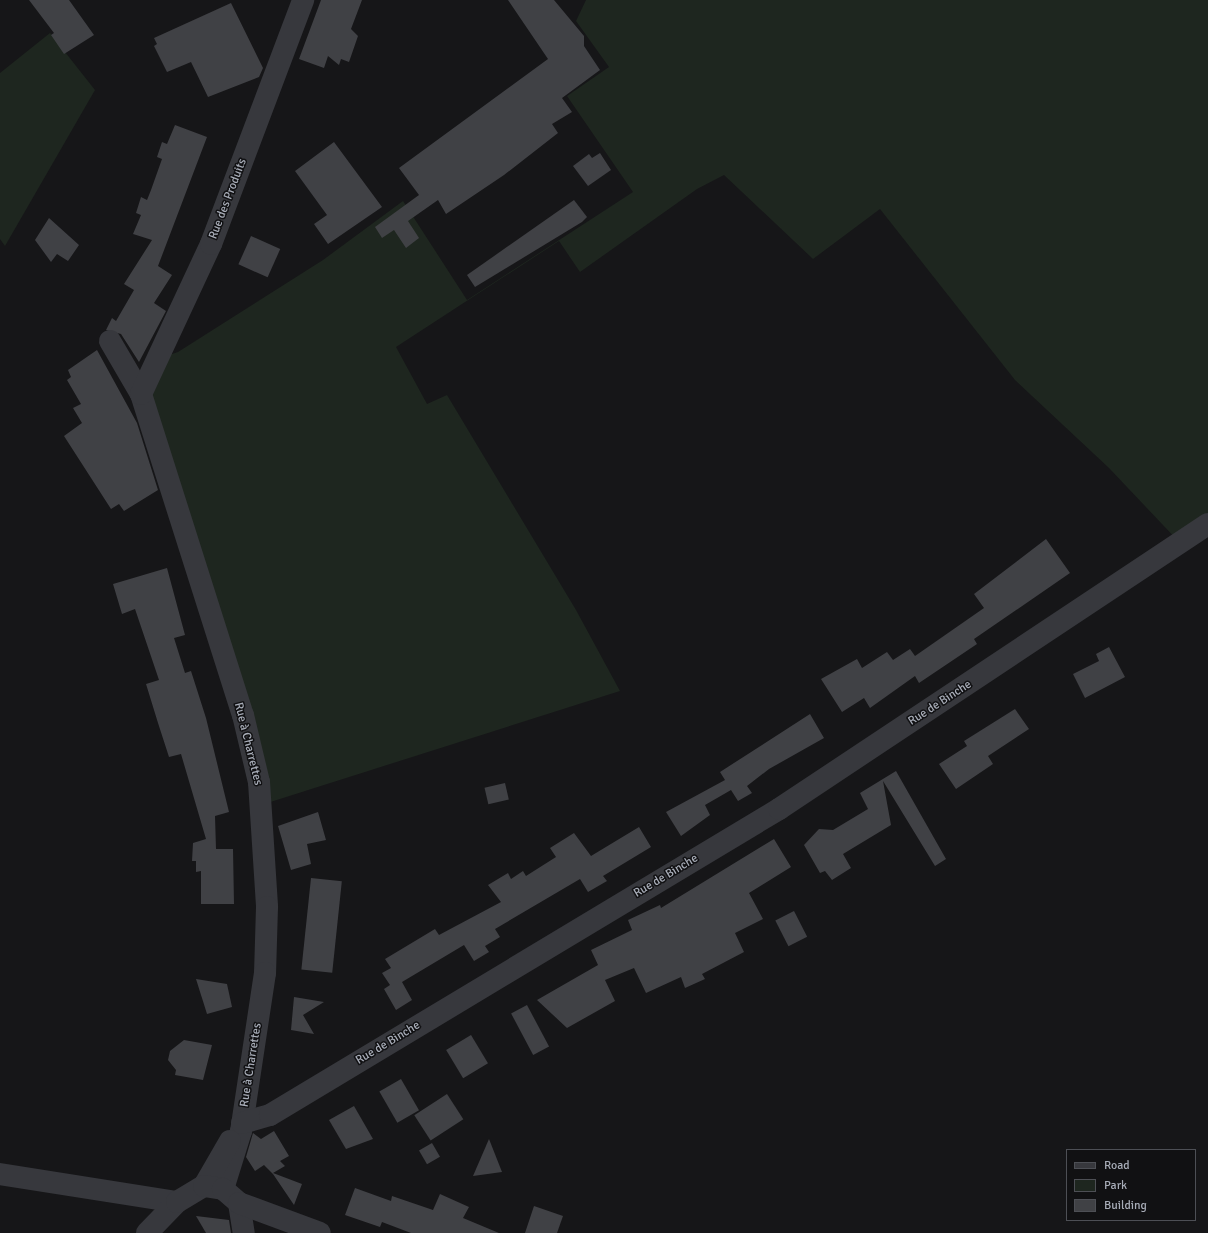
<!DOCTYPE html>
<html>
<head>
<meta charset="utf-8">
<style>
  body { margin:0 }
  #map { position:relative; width:1208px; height:1233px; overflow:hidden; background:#161618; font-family:Signika,sans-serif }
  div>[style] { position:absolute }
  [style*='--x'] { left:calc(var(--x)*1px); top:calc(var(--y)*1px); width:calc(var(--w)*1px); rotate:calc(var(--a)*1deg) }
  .green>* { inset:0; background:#1e261f }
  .building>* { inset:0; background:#404145; transform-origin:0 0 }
  .minor>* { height:22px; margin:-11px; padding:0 11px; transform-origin:11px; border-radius:11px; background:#37383d }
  span { translate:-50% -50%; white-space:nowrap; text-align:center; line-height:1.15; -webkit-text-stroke:3px #111113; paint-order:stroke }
  .street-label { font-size:12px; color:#a8adb8 }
  .legend { position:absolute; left:1066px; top:1149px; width:130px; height:72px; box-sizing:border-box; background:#111113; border:1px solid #4d4f55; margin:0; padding:5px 7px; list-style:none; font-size:12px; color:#a8adb8 }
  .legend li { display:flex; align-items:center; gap:8px; height:20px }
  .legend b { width:20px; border:1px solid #4d4f55 }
</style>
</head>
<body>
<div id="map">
  <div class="green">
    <div style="clip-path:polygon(586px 0,1208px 0,1208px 524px,1180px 543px,1109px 468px,1015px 380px,880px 209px,813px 259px,724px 175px,697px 189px,580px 272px,559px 241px,396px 347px,427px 404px,447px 395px,576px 610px,620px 691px,261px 805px,141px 394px,157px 359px,178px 352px,323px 260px,403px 201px,467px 300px,633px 192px,567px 96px,609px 67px,576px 21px)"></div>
    <div style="clip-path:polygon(50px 33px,95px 90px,5px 246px,0 239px,0 73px)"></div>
  </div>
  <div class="building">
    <div style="clip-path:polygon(29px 0,69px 0,94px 35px,64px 54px,51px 35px,54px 33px)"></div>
    <div style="clip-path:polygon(321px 0,362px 0,351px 29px,358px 36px,349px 62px,341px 59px,339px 65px,328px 56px,324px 68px,299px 59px)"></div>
    <div style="clip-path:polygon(508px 0,554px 0,584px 36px,584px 46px,600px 70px,562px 98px,572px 112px,552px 124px,558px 133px,504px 175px,446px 214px,438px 200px,408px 221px,419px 238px,406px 248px,394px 230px,382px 238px,375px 227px,419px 195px,399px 168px,548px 59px)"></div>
    <div style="clip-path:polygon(231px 3px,263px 68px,259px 77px,208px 97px,191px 62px,167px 72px,154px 46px,157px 44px,154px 38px)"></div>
    <div style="clip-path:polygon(175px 125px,207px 137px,158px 266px,172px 275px,154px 303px,166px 311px,139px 362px,121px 334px,106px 330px,112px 318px,116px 321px,134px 290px,124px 284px,152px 240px,133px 234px,141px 215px,136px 213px,141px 197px,147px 200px,151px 190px,162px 159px,157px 157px,162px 142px,167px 144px)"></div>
    <div style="clip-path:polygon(334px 142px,382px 207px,328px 244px,314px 224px,327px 215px,295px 171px)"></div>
    <div style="clip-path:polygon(600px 153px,611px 170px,588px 186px,573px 166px,589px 154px,592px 158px)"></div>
    <div style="clip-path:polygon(574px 200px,587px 217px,582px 222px,475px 287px,467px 275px)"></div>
    <div style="clip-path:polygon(49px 218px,79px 245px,68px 261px,57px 254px,51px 262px,35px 240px)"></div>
    <div style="left:251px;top:236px;width:32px;height:31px;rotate:24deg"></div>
    <div style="clip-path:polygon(97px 350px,137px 423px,158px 490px,124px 511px,119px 504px,111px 509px,64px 436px,82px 423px,73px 408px,81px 404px,67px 380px,71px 377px,68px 370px)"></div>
    <div style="clip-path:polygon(1046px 539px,1070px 573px,974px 639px,977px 644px,919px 683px,915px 676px,870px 708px,864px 698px,842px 712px,821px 679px,857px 659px,862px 668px,887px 652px,893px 660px,910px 649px,915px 656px,984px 608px,974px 594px)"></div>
    <div style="clip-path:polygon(167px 568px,185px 635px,174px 638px,185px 673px,191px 671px,206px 718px,229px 812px,215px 816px,216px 849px,233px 849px,234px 904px,201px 904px,201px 871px,196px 872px,196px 861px,192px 861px,193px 843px,206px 839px,181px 754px,169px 757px,158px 723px,146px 684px,159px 680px,135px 609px,122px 614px,113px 584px)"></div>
    <div style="clip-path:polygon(1109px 647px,1125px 677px,1085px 698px,1073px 674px,1099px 661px,1096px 654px)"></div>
    <div style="clip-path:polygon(1015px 709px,1029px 729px,988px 756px,993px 764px,956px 789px,939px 764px,967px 746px,964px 741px)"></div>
    <div style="clip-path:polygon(810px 714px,824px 738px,769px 769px,747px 786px,752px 793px,738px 801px,731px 790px,705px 805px,710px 815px,681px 836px,666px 812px,725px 780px,720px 772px)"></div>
    <div style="clip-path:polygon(896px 771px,946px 859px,935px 866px,883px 781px,891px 825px,843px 854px,851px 868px,832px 880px,825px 871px,820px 873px,804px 845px,819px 829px,833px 830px,868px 809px,860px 793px)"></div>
    <div style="left:505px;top:783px;width:17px;height:21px;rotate:77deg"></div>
    <div style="clip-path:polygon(318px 812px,326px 840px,307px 844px,311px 864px,291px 870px,278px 826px)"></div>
    <div style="clip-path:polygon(639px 827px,651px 847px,603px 876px,607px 881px,588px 892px,580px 879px,495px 929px,500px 937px,485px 946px,489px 952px,474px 961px,464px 945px,402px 982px,412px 1000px,396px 1010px,384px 989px,390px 985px,382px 973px,391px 968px,385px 959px,435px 929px,439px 935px,501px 902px,488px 885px,508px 873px,511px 879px,523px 871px,526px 876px,556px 857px,550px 848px,574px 833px,591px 856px)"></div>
    <div style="clip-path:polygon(774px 839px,791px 867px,749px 893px,763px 919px,735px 933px,744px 952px,702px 974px,705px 979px,685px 988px,681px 977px,646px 993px,634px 968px,605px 980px,615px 1001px,567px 1028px,537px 1000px,598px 965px,591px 950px,632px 930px,628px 920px,660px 905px,661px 908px)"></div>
    <div style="left:311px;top:878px;width:31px;height:92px;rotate:6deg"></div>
    <div style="left:794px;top:911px;width:29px;height:21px;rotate:63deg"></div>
    <div style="clip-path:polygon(196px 979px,227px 984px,232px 1007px,207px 1014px)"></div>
    <div style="clip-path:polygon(294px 997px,324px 1002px,303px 1015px,314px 1034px,291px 1030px)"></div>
    <div style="left:527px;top:1005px;width:47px;height:18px;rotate:62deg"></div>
    <div style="left:471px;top:1035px;width:33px;height:29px;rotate:59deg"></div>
    <div style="clip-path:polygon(184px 1040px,212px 1045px,203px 1080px,175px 1075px,176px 1070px,168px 1060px,170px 1051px)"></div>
    <div style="left:401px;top:1079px;width:36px;height:25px;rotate:60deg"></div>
    <div style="left:447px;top:1094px;width:30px;height:39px;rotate:57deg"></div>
    <div style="clip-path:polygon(354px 1106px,373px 1139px,346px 1149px,329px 1120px)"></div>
    <div style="clip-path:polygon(274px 1131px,289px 1156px,280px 1161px,285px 1166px,273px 1173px,302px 1184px,294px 1205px,273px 1174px,264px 1165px,255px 1171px,246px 1157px,253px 1133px,261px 1139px)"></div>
    <div style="clip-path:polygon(489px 1139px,502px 1172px,473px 1176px)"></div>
    <div style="left:432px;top:1143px;width:16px;height:15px;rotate:60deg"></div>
    <div style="clip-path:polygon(355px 1188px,391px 1201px,392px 1196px,433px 1210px,440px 1194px,469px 1207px,463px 1218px,499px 1233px,411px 1233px,382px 1222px,380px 1227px,345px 1215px)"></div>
    <div style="clip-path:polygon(534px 1206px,563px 1216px,557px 1233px,525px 1233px)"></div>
    <div style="clip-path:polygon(196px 1216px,229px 1220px,231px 1233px,206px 1233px)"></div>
  </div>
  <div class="minor">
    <div style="--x:110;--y:341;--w:61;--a:59.7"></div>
    <div style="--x:141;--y:394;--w:337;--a:72.4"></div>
    <div style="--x:243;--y:715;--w:69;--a:76.6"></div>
    <div style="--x:259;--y:782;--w:125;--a:86.3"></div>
    <div style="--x:267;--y:907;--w:66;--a:91.7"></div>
    <div style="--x:265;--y:973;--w:160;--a:98.6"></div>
    <div style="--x:241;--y:1131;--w:61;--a:107.2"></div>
    <div style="--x:141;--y:394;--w:166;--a:-65"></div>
    <div style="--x:211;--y:244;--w:261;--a:-69.3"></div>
    <div style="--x:242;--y:1123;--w:29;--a:-16"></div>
    <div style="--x:270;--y:1115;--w:594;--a:-31.01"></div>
    <div style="--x:779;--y:809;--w:515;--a:-33.6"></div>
    <div style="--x:0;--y:1174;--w:179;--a:9"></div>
    <div style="--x:204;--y:1186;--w:52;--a:-60"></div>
    <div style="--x:239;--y:1203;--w:30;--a:81"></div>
    <div style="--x:147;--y:1233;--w:43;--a:-45.9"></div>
    <div style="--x:177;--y:1202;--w:31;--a:-31"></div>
    <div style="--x:204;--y:1186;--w:19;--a:9"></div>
    <div style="--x:223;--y:1189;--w:21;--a:41"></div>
    <div style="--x:239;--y:1203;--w:86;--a:20.3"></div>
  </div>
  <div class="street-label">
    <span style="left:228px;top:199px;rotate:-69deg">Rue des Produits</span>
    <span style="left:940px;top:703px;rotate:-33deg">Rue de Binche</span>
    <span style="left:248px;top:744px;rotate:76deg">Rue à Charrettes</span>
    <span style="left:666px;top:876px;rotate:-31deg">Rue de Binche</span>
    <span style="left:388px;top:1043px;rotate:-31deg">Rue de Binche</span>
    <span style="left:251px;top:1065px;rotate:-81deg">Rue à Charrettes</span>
  </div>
  <ul class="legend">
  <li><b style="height:5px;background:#37383d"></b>Road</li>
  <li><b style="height:11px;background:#1e261f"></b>Park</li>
  <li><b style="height:11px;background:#404145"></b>Building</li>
  </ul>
</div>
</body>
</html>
